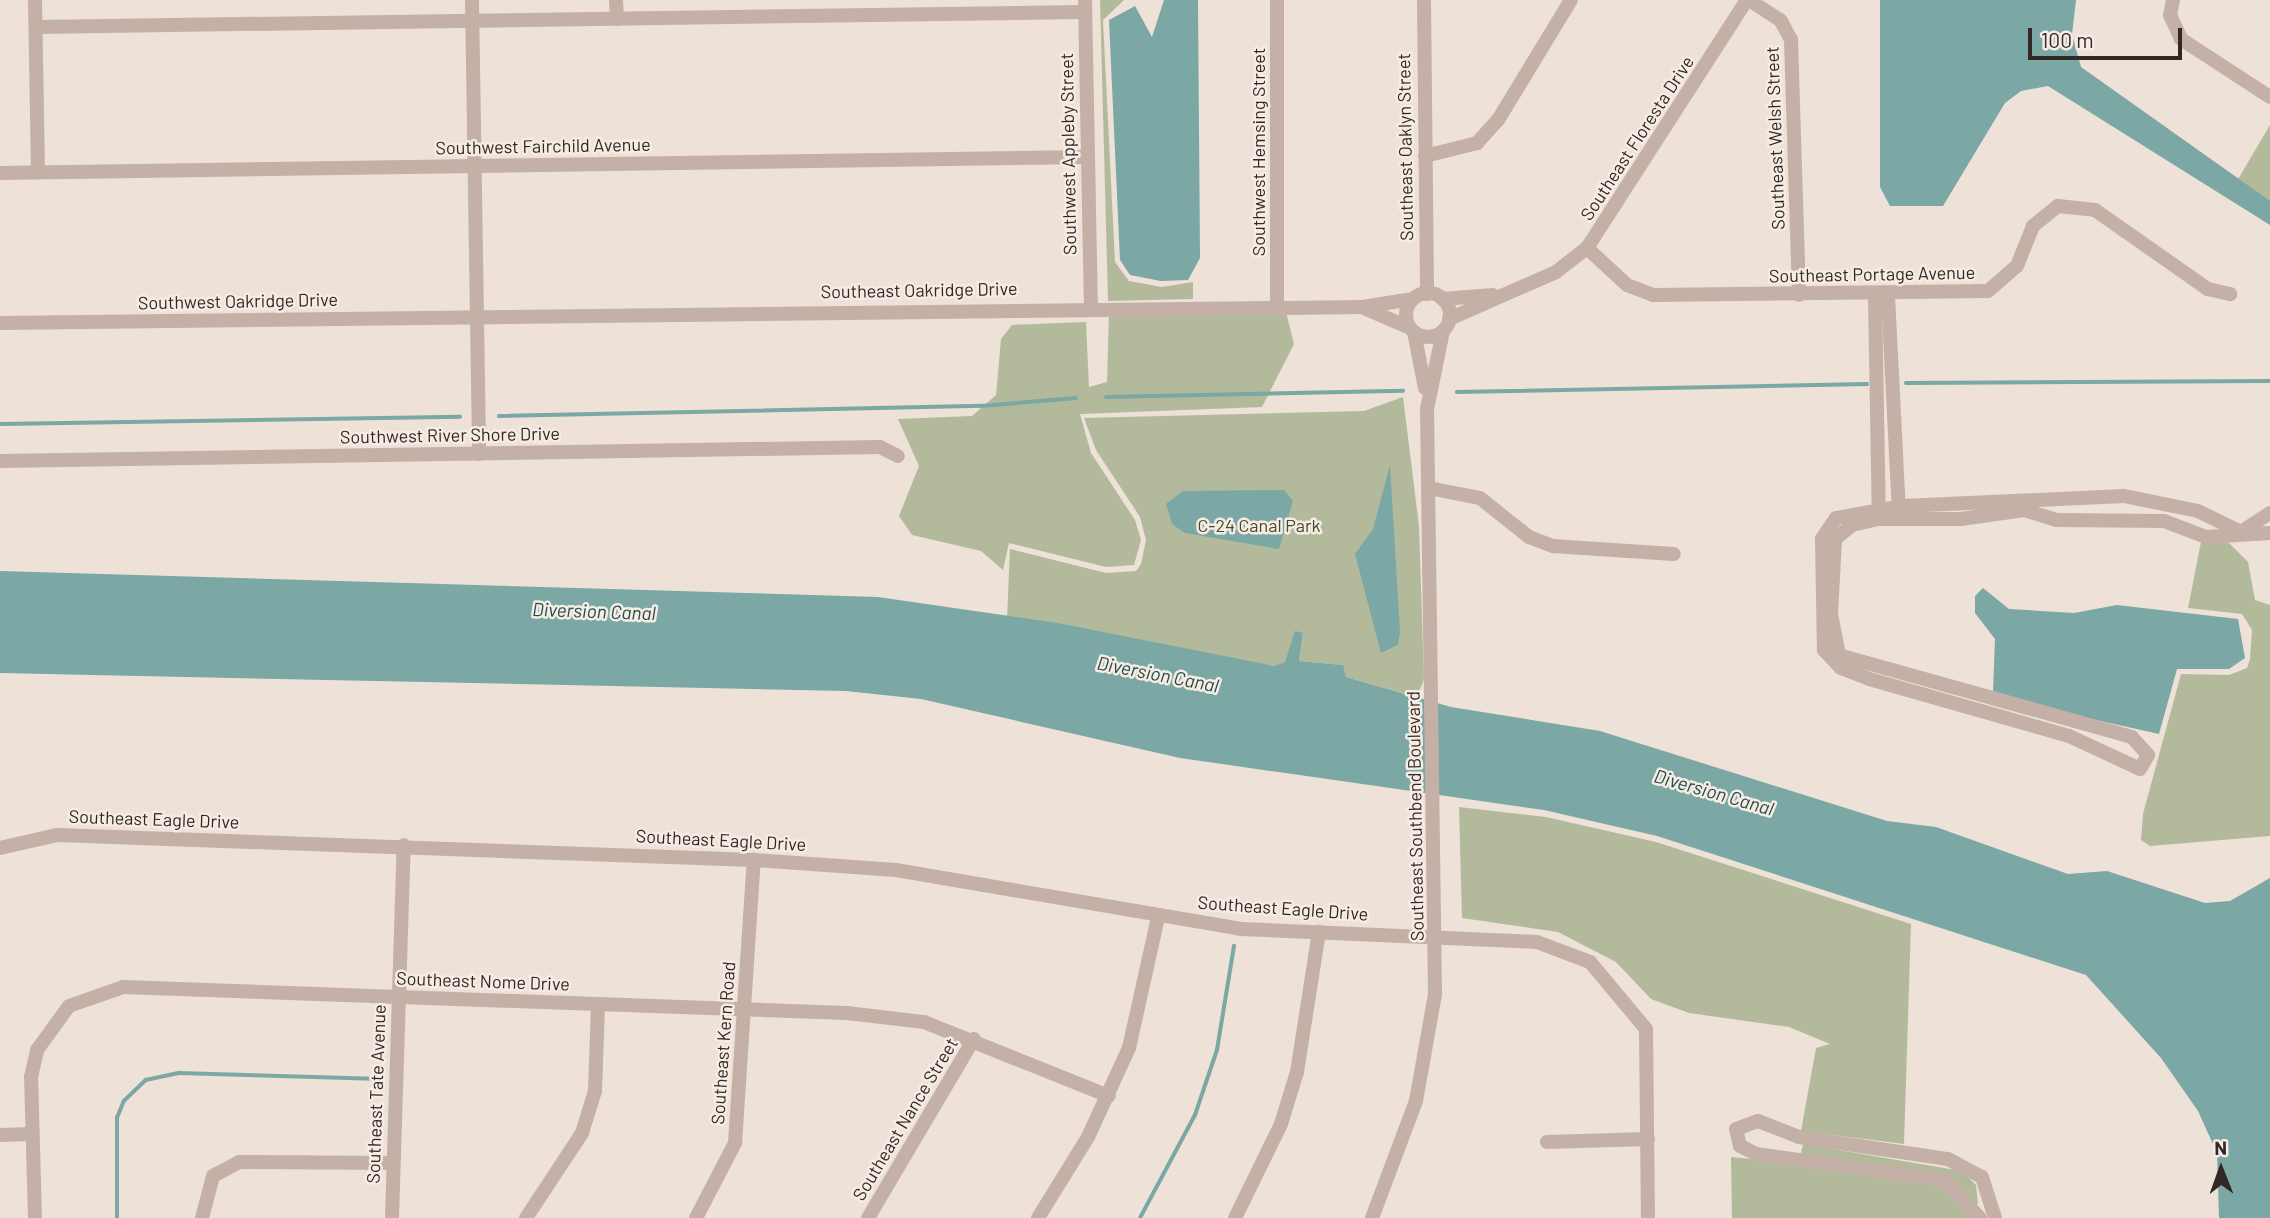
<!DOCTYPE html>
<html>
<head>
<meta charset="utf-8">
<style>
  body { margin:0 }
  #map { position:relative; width:2270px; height:1218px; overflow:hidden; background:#ede1d8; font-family:Barlow,sans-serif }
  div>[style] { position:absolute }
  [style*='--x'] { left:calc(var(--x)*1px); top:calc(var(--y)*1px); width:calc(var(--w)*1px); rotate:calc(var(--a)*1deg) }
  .green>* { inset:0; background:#b3ba9b }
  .water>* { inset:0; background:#7ba7a4 }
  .stream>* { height:3.5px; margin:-1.75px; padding:0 1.75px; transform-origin:1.75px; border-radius:1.75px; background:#7ba7a4 }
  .minor>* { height:14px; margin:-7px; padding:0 7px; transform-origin:7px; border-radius:7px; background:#c4b0a6 }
  .minor>.ring { margin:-7px; padding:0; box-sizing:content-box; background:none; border:14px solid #c4b0a6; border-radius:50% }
  span { translate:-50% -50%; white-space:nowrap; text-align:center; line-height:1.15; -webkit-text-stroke:5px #f6ece4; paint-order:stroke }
  .street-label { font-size:18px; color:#312826 }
  .park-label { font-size:18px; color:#444c2d }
  .water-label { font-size:19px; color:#214d4b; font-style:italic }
  .north { position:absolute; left:2186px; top:1134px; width:70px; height:70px; -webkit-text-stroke:5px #f6ece4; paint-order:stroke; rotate:359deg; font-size:19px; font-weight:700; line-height:28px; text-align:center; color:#312826 }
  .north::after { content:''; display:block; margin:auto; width:24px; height:32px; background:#312826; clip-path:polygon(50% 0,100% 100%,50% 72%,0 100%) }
  .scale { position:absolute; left:2028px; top:28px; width:154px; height:32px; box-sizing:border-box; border:4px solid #312826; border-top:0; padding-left:9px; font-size:21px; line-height:24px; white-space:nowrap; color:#312826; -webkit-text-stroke:5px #f6ece4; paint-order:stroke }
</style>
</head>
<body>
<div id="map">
  <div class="green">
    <div style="clip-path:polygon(1100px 0,1124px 0,1103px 20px,1115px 262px,1129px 281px,1162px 287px,1193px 282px,1193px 299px,1108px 301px)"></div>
    <div style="clip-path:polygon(2270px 125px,2270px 214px,2237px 181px)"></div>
    <div style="clip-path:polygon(1286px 312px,1294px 344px,1262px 407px,1080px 414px,1091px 453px,1135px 520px,1141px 540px,1134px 565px,1106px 567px,1009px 543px,1003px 570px,981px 551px,912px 535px,899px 516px,919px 466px,898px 419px,972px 416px,996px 395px,1001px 339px,1012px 325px,1086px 322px,1089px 387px,1107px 382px,1109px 313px)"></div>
    <div style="clip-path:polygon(1403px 397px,1419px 526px,1424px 679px,1417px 697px,1346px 677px,1342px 665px,1299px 661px,1303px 633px,1285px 662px,1274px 666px,1007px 618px,1010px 549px,1106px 573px,1136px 571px,1141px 564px,1146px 540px,1140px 517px,1096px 450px,1084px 418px,1364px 411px)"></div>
    <div style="clip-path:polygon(2201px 542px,2229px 543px,2248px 562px,2255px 600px,2270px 605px,2270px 836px,2150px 846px,2141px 840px,2143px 814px,2181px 674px,2229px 675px,2247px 668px,2250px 659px,2252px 630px,2242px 614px,2188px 608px)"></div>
    <div style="clip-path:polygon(1459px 807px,1546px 817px,1656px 842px,1911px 924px,1904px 1144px,1801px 1131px,1816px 1048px,1830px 1044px,1789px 1027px,1689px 1013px,1651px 999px,1616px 962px,1558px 932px,1462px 918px)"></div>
    <div style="clip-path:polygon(1803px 1144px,1962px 1171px,1976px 1185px,1978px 1204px,1971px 1206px,1978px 1218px,1732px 1218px,1731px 1157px,1799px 1164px)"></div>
  </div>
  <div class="water">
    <div style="clip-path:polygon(1164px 0,1198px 0,1200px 258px,1188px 280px,1161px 281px,1130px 275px,1120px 260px,1109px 20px,1135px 6px,1152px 37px)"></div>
    <div style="clip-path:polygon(1880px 0,2076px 0,2072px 34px,2081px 67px,2270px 201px,2270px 225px,2048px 86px,2021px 91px,2005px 103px,1943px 206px,1890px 206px,1880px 187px)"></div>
    <div style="clip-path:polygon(1390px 465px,1400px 632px,1398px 645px,1381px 653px,1355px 554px,1373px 529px)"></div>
    <div style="clip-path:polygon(1284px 490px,1293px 501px,1279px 549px,1185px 533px,1172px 524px,1166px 504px,1183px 491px)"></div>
    <div style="clip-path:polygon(0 571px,878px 597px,1058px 623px,1274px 666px,1285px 662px,1295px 631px,1303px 633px,1299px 661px,1343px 665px,1346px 677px,1451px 707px,1600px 731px,1887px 821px,1936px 827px,2068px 874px,2107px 871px,2205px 903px,2230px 901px,2270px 878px,2270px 1218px,2219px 1218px,2217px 1153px,2198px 1111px,2161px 1058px,2086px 975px,1657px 836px,1544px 810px,1180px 758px,921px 699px,846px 691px,0 673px)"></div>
    <div style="clip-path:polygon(1983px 588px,2009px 609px,2074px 613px,2117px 605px,2238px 619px,2245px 658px,2229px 669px,2177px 669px,2159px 734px,2001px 699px,1993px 692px,1995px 639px,1975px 613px,1975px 596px)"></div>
  </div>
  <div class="stream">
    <div style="--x:1906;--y:383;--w:364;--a:-0.3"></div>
    <div style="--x:1457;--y:392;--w:410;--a:-1.1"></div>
    <div style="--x:1106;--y:397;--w:297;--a:-1.2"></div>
    <div style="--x:499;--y:416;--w:483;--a:-1.2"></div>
    <div style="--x:982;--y:406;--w:94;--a:-4.9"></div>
    <div style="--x:0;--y:424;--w:460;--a:-0.9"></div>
    <div style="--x:117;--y:1218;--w:100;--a:-90"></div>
    <div style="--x:117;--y:1118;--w:18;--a:-68"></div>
    <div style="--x:124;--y:1101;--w:30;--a:-44"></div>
    <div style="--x:146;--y:1080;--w:34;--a:-12"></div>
    <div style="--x:179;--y:1073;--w:202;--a:1.7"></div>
    <div style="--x:1140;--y:1218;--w:117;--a:-61.9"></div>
    <div style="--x:1195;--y:1115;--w:69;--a:-71.3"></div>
    <div style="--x:1217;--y:1050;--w:105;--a:-80.7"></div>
  </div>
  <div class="minor">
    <div style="--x:35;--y:0;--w:172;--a:89"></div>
    <div style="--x:472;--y:0;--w:454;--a:89.1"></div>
    <div style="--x:616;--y:0;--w:19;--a:87"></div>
    <div style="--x:1085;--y:0;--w:307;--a:88.9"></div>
    <div style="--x:1424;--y:0;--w:294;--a:89.4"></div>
    <div style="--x:1749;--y:0;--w:38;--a:33"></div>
    <div style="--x:1781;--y:21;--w:21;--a:62"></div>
    <div style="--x:1791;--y:40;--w:255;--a:88.2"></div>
    <div style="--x:2173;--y:0;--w:15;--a:101"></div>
    <div style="--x:2170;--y:15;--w:26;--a:65"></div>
    <div style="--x:2181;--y:39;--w:106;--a:33.1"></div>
    <div style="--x:36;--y:27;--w:1048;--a:-0.82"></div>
    <div style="--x:1425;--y:156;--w:54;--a:-14"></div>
    <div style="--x:1477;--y:143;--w:31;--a:-48"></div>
    <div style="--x:1498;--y:120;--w:140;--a:-58.7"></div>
    <div style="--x:0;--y:173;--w:1087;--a:-0.84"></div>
    <div style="--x:1587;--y:248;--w:54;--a:42.8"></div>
    <div style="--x:1627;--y:285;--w:28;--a:21"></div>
    <div style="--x:1653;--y:295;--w:335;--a:-0.7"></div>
    <div style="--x:1988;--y:291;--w:38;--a:-41"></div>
    <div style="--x:2017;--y:266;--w:43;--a:-68.2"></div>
    <div style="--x:2033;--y:226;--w:32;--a:-39"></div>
    <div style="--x:2058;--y:206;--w:37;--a:6"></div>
    <div style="--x:2095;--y:210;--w:138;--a:35"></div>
    <div style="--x:2208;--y:289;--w:23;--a:13"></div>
    <div class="ring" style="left:1406px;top:293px;width:30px;height:30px"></div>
    <div style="--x:1888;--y:296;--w:217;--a:87.1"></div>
    <div style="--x:1875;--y:297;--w:222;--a:89"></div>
    <div style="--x:1442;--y:299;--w:51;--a:-4.5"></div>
    <div style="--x:1277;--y:304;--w:304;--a:-90"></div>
    <div style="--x:1364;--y:308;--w:50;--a:23.5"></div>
    <div style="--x:1449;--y:319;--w:117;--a:-23.7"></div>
    <div style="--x:1556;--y:272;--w:39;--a:-38"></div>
    <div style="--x:1587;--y:248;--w:295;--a:-57.2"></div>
    <div style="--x:0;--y:323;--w:1362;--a:-0.67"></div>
    <div style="--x:1362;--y:307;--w:52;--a:-8.9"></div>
    <div style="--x:1414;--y:332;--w:57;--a:78.9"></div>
    <div style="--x:0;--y:461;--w:880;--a:-0.91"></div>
    <div style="--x:880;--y:447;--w:20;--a:27"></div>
    <div style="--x:1429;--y:488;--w:52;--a:11.1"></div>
    <div style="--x:1480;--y:498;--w:63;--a:38.5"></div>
    <div style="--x:1529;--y:537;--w:26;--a:21"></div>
    <div style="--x:1553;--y:546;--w:121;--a:3.8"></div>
    <div style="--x:2270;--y:513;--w:35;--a:147"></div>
    <div style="--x:2241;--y:532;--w:48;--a:-154"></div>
    <div style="--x:2198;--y:511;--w:76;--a:-168.5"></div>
    <div style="--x:2124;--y:496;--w:221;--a:177.4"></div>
    <div style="--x:1903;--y:506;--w:68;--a:169.8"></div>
    <div style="--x:1836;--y:518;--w:25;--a:124"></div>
    <div style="--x:1822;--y:539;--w:111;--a:89"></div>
    <div style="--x:1824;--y:650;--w:25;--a:47"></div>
    <div style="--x:1841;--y:668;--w:30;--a:21"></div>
    <div style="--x:1869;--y:679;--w:208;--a:15.9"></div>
    <div style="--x:2069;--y:736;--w:78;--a:24.9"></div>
    <div style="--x:2140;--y:769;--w:16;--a:-60"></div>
    <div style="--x:2148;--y:755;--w:24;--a:-132"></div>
    <div style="--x:2132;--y:737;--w:304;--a:-164.4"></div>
    <div style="--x:1839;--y:655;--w:42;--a:-101"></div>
    <div style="--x:1831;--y:614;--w:75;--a:-86.9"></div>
    <div style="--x:1835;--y:539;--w:22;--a:-39"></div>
    <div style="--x:1852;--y:525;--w:28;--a:-13"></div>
    <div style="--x:1879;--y:519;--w:82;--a:0"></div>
    <div style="--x:1961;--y:519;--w:64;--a:-8.1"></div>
    <div style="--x:2024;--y:510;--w:34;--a:17"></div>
    <div style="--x:2057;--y:520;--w:107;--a:0.5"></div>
    <div style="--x:2164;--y:521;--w:45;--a:20.9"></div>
    <div style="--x:2206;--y:537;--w:64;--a:-3.6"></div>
    <div style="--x:0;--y:848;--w:58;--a:-12.8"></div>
    <div style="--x:57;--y:835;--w:697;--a:2.05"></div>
    <div style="--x:754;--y:860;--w:142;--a:4"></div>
    <div style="--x:896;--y:870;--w:350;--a:9.7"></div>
    <div style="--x:1241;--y:929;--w:296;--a:2.5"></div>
    <div style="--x:1537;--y:942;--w:57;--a:20.7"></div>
    <div style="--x:1590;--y:962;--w:87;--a:50.1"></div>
    <div style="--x:1646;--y:1029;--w:189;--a:89.4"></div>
    <div style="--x:0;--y:1135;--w:32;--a:-2"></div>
    <div style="--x:1547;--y:1142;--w:101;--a:-1.7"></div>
    <div style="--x:35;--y:1218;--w:141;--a:-91.6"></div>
    <div style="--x:31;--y:1077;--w:28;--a:-77"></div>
    <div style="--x:37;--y:1050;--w:54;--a:-54"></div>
    <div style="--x:69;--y:1006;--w:57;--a:-19.4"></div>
    <div style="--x:123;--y:987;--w:724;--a:2.06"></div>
    <div style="--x:847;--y:1013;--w:78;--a:6.7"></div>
    <div style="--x:924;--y:1022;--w:199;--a:21.8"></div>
    <div style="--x:202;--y:1218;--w:43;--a:-75.3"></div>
    <div style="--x:213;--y:1176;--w:30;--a:-28"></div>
    <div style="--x:239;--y:1162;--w:152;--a:0.4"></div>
    <div style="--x:392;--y:1218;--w:373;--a:-88.2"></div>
    <div style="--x:526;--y:1218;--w:102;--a:-56.6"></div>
    <div style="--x:582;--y:1133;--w:44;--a:-72.8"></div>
    <div style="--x:595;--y:1091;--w:86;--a:-88"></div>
    <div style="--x:696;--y:1218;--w:85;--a:-62.5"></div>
    <div style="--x:735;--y:1143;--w:284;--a:-86.2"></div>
    <div style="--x:868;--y:1218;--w:208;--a:-59.4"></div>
    <div style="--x:1038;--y:1218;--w:95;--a:-58.3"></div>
    <div style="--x:1088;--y:1137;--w:98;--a:-65.3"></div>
    <div style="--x:1129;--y:1048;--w:134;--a:-77.5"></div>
    <div style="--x:1235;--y:1218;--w:105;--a:-63.9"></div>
    <div style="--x:1281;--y:1124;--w:54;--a:-72.9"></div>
    <div style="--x:1297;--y:1072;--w:142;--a:-81.1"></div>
    <div style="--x:1372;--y:1218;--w:125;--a:-69.4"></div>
    <div style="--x:1416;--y:1101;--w:109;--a:-79.9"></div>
    <div style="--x:1435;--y:994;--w:585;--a:-90.78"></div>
    <div style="--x:1427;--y:409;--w:80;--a:-78.4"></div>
    <div style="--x:1980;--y:1218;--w:52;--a:-133.5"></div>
    <div style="--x:1944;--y:1180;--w:190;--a:-172.1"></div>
    <div style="--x:1756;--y:1154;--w:18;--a:-153"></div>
    <div style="--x:1740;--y:1146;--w:17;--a:-103"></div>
    <div style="--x:1736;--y:1129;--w:23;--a:-20"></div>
    <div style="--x:1758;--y:1121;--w:44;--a:21.3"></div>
    <div style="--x:1799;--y:1137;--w:151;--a:8.4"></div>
    <div style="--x:1948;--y:1159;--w:38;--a:28"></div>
    <div style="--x:1982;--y:1177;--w:43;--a:72.4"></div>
  </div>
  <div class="street-label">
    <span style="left:1637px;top:138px;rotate:-57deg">Southeast Floresta Drive</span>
    <span style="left:1775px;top:138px;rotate:-92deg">Southeast Welsh Street</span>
    <span style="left:543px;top:146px;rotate:-1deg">Southwest Fairchild Avenue</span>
    <span style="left:1405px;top:147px;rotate:-91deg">Southeast Oaklyn Street</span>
    <span style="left:1258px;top:152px;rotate:-90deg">Southwest Hemsing Street</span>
    <span style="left:1068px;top:154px;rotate:-91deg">Southwest Appleby Street</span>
    <span style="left:1872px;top:274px;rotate:-1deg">Southeast Portage Avenue</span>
    <span style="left:919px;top:290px;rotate:-1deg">Southeast Oakridge Drive</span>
    <span style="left:238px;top:301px;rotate:-1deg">Southwest Oakridge Drive</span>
    <span style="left:450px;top:435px;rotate:-1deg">Southwest River Shore Drive</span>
    <span style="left:1415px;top:816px;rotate:-91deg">Southeast Southbend Boulevard</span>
    <span style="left:154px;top:819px;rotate:2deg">Southeast Eagle Drive</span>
    <span style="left:721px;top:840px;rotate:3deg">Southeast Eagle Drive</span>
    <span style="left:1283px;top:908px;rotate:4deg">Southeast Eagle Drive</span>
    <span style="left:483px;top:981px;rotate:2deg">Southeast Nome Drive</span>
    <span style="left:723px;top:1043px;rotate:-86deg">Southeast Kern Road</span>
    <span style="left:376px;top:1094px;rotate:-88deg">Southeast Tate Avenue</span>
    <span style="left:905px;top:1119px;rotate:-59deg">Southeast Nance Street</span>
  </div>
  <div class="park-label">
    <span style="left:1259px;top:525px">C-24 Canal Park</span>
  </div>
  <div class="water-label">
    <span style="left:594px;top:611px;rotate:2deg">Diversion Canal</span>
    <span style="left:1158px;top:674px;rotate:11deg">Diversion Canal</span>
    <span style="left:1714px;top:792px;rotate:16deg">Diversion Canal</span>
  </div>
  <div class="north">N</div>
  <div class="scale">100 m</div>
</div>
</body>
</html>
